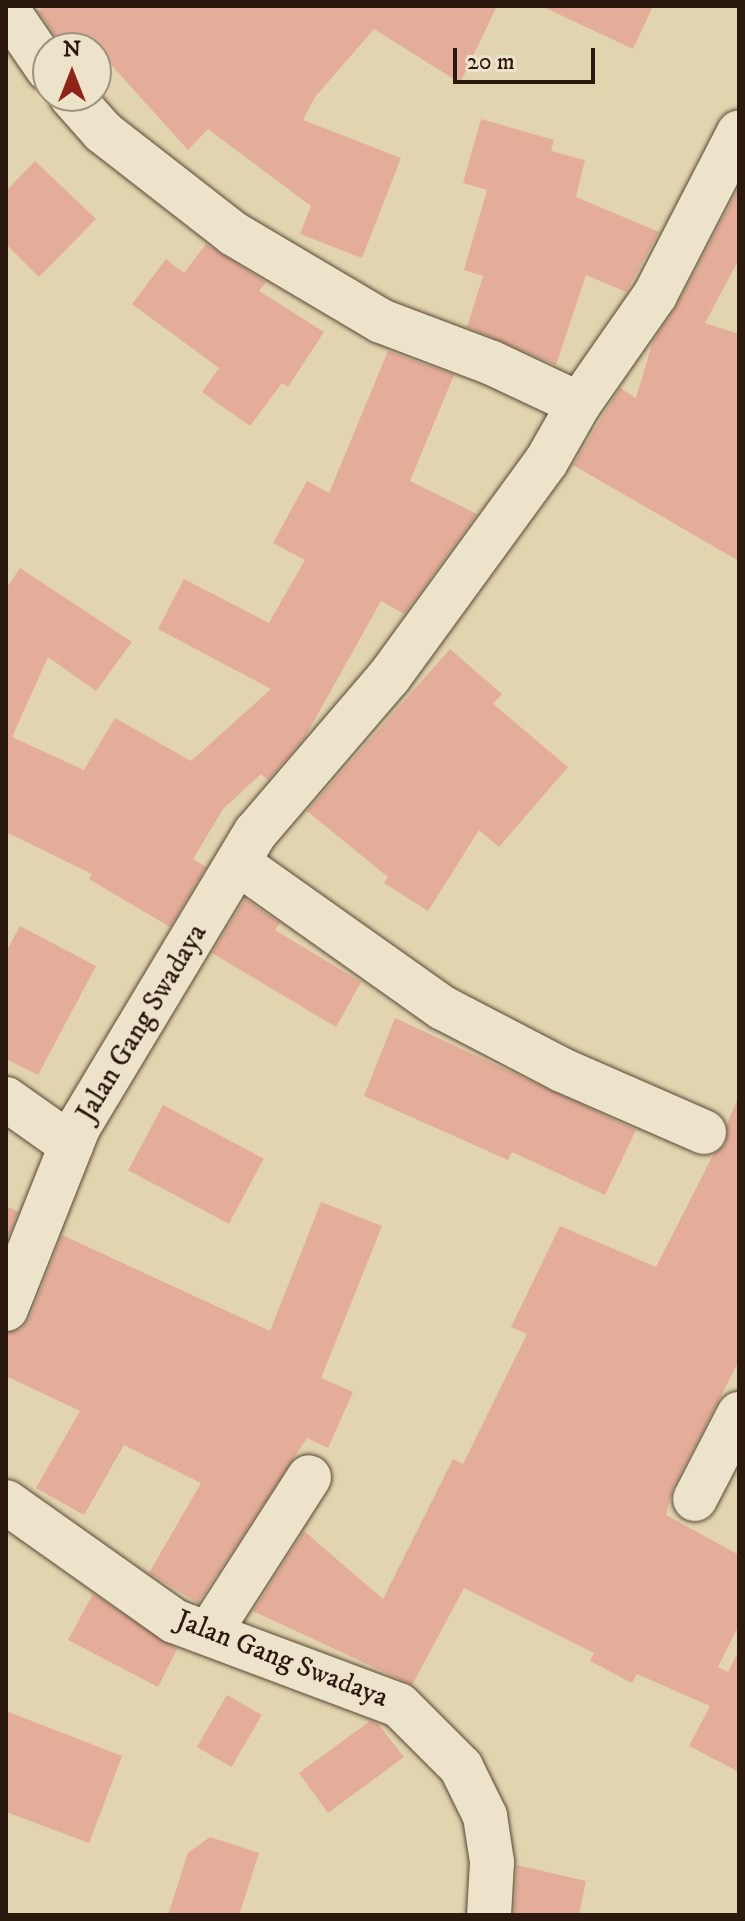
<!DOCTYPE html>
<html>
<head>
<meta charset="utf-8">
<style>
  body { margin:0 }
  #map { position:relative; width:745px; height:1921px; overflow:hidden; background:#e2d4ae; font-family:"IM FELL DW Pica",serif }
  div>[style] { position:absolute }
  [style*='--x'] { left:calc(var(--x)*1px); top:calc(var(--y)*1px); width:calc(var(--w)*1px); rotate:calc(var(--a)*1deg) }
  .building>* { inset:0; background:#e4ad99; transform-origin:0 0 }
  .roads { filter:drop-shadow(0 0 2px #594736) drop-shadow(0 0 2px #594736) }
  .minor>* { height:44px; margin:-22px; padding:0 22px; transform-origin:22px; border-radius:22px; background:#ece3ca }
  span { translate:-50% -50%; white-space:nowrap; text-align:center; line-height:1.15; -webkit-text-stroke:6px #ece3ca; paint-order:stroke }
  .street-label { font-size:28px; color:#2b180e }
  .frame { position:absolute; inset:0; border:8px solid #2b180e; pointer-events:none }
  .north { position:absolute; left:32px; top:32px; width:80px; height:80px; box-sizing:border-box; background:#ece3ca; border:2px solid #9f927f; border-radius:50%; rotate:0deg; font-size:22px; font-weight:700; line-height:32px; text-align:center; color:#2b180e }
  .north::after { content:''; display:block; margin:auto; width:28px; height:36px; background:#8f2418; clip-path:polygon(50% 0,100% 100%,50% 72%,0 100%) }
  .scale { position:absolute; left:453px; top:48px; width:142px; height:36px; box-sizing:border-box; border:4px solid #2b180e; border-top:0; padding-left:10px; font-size:24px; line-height:28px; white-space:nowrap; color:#2b180e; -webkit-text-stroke:6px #ece3ca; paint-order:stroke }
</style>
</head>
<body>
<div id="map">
  <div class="building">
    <div style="clip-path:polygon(44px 6px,497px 6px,460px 83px,374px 29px,315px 97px,303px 120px,401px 158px,362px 258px,300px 234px,311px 206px,208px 129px,188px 150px,96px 48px,64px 48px,38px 11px)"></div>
    <div style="clip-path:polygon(541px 6px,653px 6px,633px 49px)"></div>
    <div style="clip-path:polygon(481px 119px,554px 140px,551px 151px,585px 160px,576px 197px,659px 232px,626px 292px,586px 275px,556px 365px,467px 327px,483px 276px,464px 270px,487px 190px,463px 183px)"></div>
    <div style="clip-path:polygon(35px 161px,96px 219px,39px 277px,6px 244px,6px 191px)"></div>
    <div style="clip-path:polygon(739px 187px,739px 259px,705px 323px,739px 334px,739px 561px,573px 465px,620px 388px,636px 398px,653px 341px,677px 306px)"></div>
    <div style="clip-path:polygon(206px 244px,266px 282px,259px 291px,324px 332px,288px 387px,282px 383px,250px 426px,202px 392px,219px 368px,132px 304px,166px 259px,184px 273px)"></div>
    <div style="clip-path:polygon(388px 351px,454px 375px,410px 481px,477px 514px,404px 614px,381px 601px,305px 737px,268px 780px,261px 774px,223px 809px,193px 859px,206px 867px,170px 927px,89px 879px,92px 874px,6px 832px,6px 589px,20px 568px,132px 642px,96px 691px,48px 657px,12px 737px,84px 770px,115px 718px,191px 761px,271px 689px,158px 629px,184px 579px,269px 623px,305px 560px,273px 543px,307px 481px,329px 493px)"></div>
    <div style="clip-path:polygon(450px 649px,502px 694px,493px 704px,568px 767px,499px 847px,479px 830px,428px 911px,384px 883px,388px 877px,307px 811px)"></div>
    <div style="clip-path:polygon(245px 899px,280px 923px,275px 930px,361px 982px,336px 1027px,212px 953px)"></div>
    <div style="clip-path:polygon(20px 926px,96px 966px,38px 1075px,6px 1059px,6px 952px)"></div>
    <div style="clip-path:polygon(395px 1018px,636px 1130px,605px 1195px,512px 1152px,508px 1160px,364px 1096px)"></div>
    <div style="clip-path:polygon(739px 1096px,739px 1361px,673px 1488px,666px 1515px,739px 1555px,739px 1625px,718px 1667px,728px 1672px,739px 1650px,739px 1772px,689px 1746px,710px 1706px,637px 1674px,632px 1683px,590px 1661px,594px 1653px,464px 1588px,412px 1685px,253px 1611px,304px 1531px,383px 1599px,453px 1459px,463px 1464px,527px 1334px,511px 1327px,560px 1226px,656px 1267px,713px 1155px,726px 1143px,727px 1124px)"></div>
    <div style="left:163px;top:1105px;width:114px;height:74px;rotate:28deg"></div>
    <div style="clip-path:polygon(321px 1202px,382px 1226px,321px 1378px,353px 1392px,328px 1448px,307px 1438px,198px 1603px,149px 1573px,201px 1483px,124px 1445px,84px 1515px,36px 1488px,80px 1411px,6px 1376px,6px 1333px,21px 1329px,29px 1319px,62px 1235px,270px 1331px)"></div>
    <div style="clip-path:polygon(6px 1206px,18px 1212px,6px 1242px)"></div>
    <div style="clip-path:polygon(93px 1594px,177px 1649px,158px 1687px,68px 1640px)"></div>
    <div style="left:227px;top:1695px;width:40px;height:60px;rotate:30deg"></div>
    <div style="clip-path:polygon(6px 1711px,122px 1756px,89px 1843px,6px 1812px)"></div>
    <div style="clip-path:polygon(370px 1721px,378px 1724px,404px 1757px,328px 1813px,299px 1773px)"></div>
    <div style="clip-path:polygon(210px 1837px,259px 1853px,239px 1915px,168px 1915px,188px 1853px)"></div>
    <div style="clip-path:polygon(517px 1865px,586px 1881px,579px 1915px,514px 1915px)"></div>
  </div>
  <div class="roads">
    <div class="minor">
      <div style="--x:6;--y:8;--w:74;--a:55.5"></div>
      <div style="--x:71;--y:96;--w:48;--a:48.4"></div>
      <div style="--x:103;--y:132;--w:166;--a:37.9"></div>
      <div style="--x:234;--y:234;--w:171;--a:30.6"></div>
      <div style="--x:381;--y:321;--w:119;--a:20.7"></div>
      <div style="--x:492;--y:363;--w:96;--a:25.2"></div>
      <div style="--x:238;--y:863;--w:251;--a:35.3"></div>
      <div style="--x:443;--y:1008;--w:134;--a:27.5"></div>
      <div style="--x:562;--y:1070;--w:155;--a:23.6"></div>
      <div style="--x:6;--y:1099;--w:80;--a:35.3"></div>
      <div style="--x:6;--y:1309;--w:197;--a:-68.3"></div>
      <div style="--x:79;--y:1126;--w:343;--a:-59"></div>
      <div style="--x:256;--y:832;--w:204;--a:-49.4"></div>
      <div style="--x:389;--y:677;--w:266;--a:-53.9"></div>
      <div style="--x:546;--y:462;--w:67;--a:-60.4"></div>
      <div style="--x:579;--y:404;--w:133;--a:-55.1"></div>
      <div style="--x:655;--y:295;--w:183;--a:-62.7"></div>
      <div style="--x:695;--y:1499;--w:96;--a:-62.6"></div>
      <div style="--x:6;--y:1502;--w:206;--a:35.3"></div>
      <div style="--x:174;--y:1621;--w:240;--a:20.5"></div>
      <div style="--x:399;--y:1705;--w:88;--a:45"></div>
      <div style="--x:461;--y:1767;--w:55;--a:63.9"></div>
      <div style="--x:485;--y:1816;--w:47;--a:81.3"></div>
      <div style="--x:492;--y:1862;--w:53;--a:93.2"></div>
      <div style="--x:209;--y:1633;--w:185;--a:-57.3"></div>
    </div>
  </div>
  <div class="street-label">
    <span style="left:142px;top:1023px;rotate:-59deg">Jalan Gang Swadaya</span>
    <span style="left:282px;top:1659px;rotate:21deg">Jalan Gang Swadaya</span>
  </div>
  <div class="frame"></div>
  <div class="north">N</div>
  <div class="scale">20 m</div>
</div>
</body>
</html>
